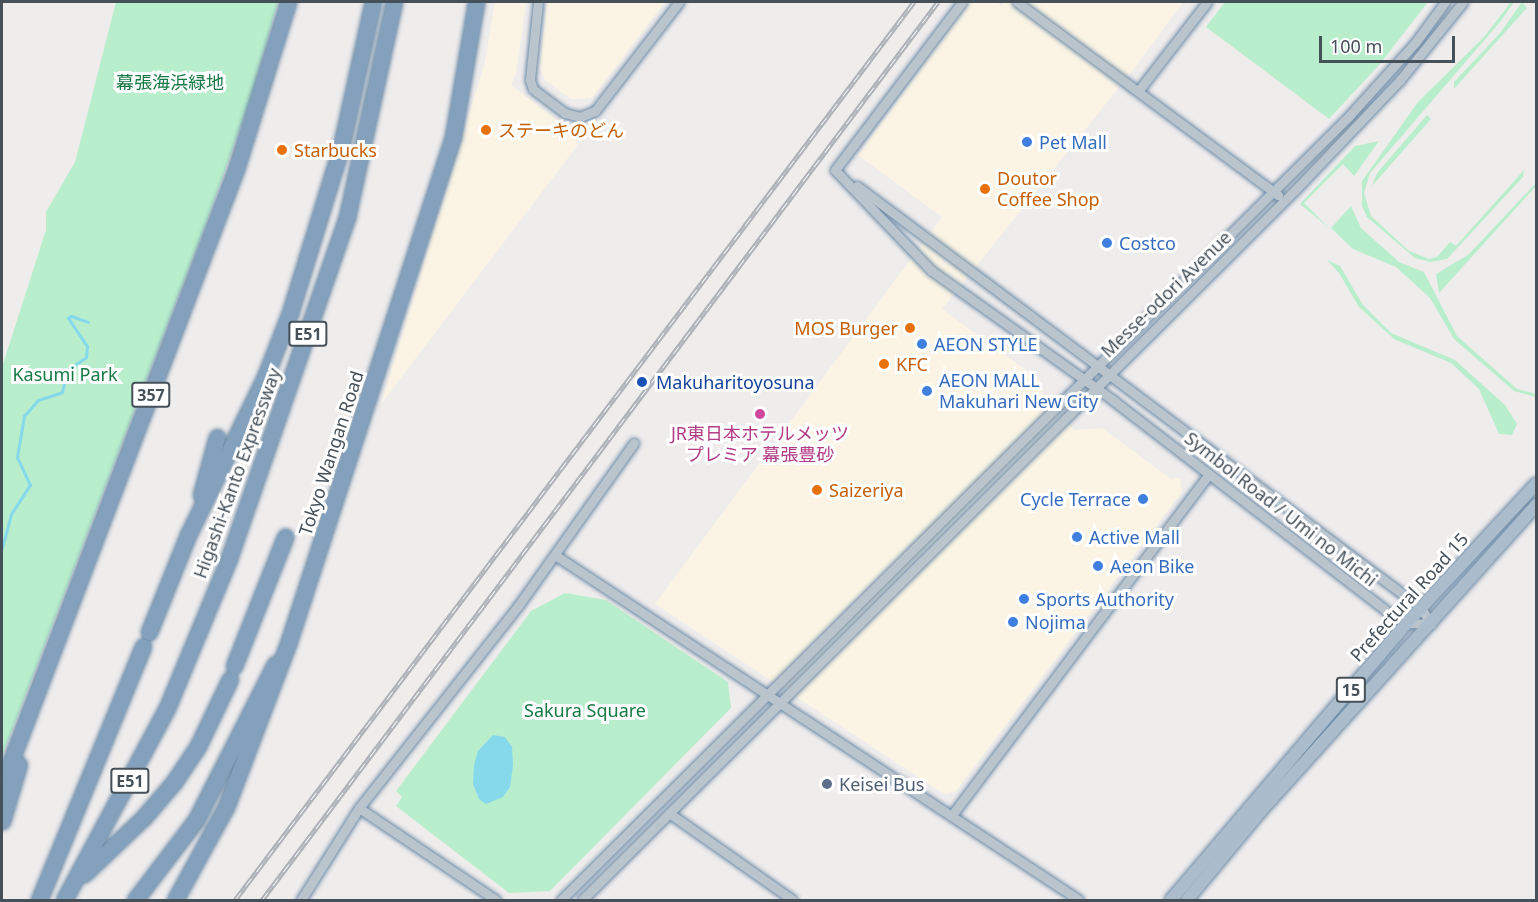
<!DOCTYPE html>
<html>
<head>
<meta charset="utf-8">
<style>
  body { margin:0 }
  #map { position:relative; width:1538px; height:902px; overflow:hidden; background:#efecec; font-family:"Noto Sans","Noto Sans JP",sans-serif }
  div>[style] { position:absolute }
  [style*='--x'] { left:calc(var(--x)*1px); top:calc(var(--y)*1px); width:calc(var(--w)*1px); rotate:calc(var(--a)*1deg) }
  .commercial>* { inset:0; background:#fbf4e4 }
  .green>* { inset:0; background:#b9eecc }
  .water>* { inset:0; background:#86d9eb }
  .stream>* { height:3px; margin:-1.5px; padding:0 1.5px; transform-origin:1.5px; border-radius:1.5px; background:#86d9eb }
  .roads { filter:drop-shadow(0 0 2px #6e8ca8) drop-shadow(0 0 2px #6e8ca8) }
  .minor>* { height:9px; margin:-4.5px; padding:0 4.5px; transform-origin:4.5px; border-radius:4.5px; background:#bac4cc }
  .major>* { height:12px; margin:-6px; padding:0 6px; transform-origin:6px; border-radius:6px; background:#abbdcc }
  .highway>* { height:15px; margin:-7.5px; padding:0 7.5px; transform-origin:7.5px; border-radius:7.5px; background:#83a1bc }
  .rail>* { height:5px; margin-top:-2.5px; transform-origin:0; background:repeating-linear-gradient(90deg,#fff 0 9px,#aeb2b7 0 18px); box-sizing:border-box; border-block:2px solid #aeb2b7 }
  .dots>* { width:16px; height:16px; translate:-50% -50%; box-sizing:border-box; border:3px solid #fff; border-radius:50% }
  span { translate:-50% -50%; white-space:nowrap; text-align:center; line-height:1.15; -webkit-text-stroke:6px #fff; paint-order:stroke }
  .shield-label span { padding:2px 4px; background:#fff; border:2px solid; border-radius:4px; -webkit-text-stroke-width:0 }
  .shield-label { font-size:16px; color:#455059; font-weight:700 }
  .park-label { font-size:18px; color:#167a45 }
  .food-label { font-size:18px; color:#c56008 }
  .left { translate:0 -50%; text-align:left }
  .right { translate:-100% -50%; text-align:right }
  .shop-label { font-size:18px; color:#366cbe }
  .street-label { font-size:18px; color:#455059 }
  .transit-label { font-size:18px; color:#164399 }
  .hotel-label { font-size:18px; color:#b23c85 }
  .service-label { font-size:18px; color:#4e5e75 }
  .frame { position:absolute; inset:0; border:3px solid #455059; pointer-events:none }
  .scale { position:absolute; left:1319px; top:36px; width:136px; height:27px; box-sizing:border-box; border:3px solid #455059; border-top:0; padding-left:8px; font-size:18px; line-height:21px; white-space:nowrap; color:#455059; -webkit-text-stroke:4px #fff; paint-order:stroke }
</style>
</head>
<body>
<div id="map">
  <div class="commercial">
    <div style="clip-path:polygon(495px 2px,526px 2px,516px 73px,511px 85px,576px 135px,577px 146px,381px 404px,485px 62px)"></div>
    <div style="clip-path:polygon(547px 2px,665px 2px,592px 98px,571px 99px,545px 80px,540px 69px)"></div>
    <div style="clip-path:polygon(969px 2px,996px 2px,1002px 6px,1004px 2px,1183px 2px,1136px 66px,942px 309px,1041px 381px,1043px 402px,1075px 430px,1102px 428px,1171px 479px,1180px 478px,1182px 492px,955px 792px,944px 794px,655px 604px,942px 217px,858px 155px)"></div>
  </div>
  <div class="green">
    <div style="clip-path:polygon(116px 2px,278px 2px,252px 95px,206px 224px,2px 757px,2px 367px,46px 230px,46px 212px,75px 162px)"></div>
    <div style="clip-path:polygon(1225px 2px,1428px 2px,1380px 64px,1329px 119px,1206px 27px)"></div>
    <div style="clip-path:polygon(1511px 2px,1514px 2px,1500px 22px,1370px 173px,1364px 193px,1371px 216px,1409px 251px,1429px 259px,1437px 257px,1450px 242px,1456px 246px,1524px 170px,1523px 177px,1447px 259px,1430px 262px,1415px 258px,1367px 217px,1362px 206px,1362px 181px,1418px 102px,1484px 37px)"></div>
    <div style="clip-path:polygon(1522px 2px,1527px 8px,1454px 89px,1454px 82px,1500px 33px)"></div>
    <div style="clip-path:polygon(1427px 115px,1431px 119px,1372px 186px,1377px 173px)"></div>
    <div style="clip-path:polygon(1379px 141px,1354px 176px,1343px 164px,1304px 203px,1329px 228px,1300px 204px,1355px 146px)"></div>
    <div style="clip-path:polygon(1536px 183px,1536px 186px,1439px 293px,1436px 274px,1468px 255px)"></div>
    <div style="clip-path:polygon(1351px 206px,1361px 228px,1399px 262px,1424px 272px,1457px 336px,1517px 389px,1536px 394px,1536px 397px,1514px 391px,1454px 339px,1430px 298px,1396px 267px,1353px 249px,1331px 228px)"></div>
    <div style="clip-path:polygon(1327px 260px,1340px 266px,1363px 305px,1391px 333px,1455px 360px,1505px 405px,1517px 424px,1512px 435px,1499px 434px,1479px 389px,1451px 363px,1394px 339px,1359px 307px,1339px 273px)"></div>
    <div style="clip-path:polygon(565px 593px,606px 600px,728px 682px,731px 708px,550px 891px,509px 893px,396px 806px,402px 797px,396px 791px,531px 611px)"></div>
  </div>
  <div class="water">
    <div style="clip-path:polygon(493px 735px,505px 737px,512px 747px,513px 765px,510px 787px,503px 797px,486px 804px,479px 799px,473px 784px,474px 765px,478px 751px)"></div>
  </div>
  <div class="stream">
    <div style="--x:2;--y:548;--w:35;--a:-75"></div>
    <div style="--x:11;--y:514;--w:35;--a:-57"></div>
    <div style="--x:30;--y:485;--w:31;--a:-115"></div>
    <div style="--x:17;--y:457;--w:42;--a:-80.3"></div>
    <div style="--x:24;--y:416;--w:21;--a:-49"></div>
    <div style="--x:38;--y:400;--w:25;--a:-18"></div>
    <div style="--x:62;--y:392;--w:23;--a:-77"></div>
    <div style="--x:67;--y:370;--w:23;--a:-34"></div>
    <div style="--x:86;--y:357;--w:11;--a:-85"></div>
    <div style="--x:87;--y:346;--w:34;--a:-124"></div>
    <div style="--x:68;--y:318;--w:4;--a:-34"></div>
    <div style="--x:71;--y:316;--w:18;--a:19"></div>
  </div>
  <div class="roads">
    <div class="minor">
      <div style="--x:538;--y:2;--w:78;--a:95.9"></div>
      <div style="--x:530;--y:80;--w:9;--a:72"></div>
      <div style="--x:533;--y:89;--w:40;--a:37"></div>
      <div style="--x:565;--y:113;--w:16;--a:15"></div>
      <div style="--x:580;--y:117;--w:16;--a:-22"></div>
      <div style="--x:595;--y:111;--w:138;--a:-52.4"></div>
      <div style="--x:1017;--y:2;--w:325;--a:36.5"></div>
      <div style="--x:1139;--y:90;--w:111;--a:-52.3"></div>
      <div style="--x:835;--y:170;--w:140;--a:46.2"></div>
      <div style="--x:932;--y:271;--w:224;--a:35.5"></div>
      <div style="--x:1114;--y:401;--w:351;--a:37.6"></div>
      <div style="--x:1392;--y:615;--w:17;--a:28"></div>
      <div style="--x:1407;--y:623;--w:24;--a:2"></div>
      <div style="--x:835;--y:170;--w:211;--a:-52.9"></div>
      <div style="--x:857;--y:186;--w:704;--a:36.8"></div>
      <div style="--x:1421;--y:608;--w:19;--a:58"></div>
      <div style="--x:555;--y:555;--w:627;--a:33.36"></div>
      <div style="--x:359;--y:808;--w:165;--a:33.9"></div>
      <div style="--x:669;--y:813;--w:151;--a:35.1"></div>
      <div style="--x:952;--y:815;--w:427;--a:-53"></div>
      <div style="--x:301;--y:900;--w:109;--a:-57.8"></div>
      <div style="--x:359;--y:808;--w:257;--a:-51.8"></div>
      <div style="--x:518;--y:606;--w:200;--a:-54.6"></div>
      <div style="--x:561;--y:900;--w:1112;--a:-44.85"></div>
      <div style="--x:1349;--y:116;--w:98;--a:-47.9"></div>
      <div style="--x:1415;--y:43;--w:51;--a:-53.8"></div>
      <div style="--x:582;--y:900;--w:1010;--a:-44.88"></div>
      <div style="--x:1298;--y:187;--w:148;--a:-46.4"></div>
      <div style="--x:1400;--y:80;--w:100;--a:-51.1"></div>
    </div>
    <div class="major">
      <div style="--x:1171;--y:900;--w:364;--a:-49.6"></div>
      <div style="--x:1407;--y:623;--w:190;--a:-47.1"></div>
      <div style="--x:1187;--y:900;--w:114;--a:-50.3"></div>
      <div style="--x:1260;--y:812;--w:413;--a:-48"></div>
    </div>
    <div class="highway">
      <div style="--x:201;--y:495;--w:60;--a:-74.6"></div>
      <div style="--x:149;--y:632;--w:105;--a:-68.1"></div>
      <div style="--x:188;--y:535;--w:176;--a:-64"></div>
      <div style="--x:265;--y:377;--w:69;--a:-68.7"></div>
      <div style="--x:290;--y:313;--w:174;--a:-72.9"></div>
      <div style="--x:341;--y:147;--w:148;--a:-77.6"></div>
      <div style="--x:234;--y:666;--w:139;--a:-68.4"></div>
      <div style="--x:2;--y:784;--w:658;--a:-69.17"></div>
      <div style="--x:236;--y:169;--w:175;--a:-72.7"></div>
      <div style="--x:2;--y:821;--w:59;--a:-73.4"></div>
      <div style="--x:84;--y:874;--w:83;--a:-43.5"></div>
      <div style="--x:144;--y:817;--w:46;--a:-49.4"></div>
      <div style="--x:174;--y:782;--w:43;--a:-56.3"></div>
      <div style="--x:198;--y:746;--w:74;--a:-64.5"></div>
      <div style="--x:39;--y:900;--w:274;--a:-67.7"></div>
      <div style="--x:64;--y:900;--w:218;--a:-61.8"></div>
      <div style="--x:167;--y:708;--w:162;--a:-67.5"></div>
      <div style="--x:229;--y:558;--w:361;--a:-70.9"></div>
      <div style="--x:347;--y:217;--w:220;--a:-77.7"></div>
      <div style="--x:135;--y:900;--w:101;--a:-52.7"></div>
      <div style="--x:196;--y:820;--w:175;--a:-63.1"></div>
      <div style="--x:175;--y:900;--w:106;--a:-61.3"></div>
      <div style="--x:226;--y:807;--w:174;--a:-69.2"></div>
      <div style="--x:288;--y:644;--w:533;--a:-71.97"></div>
      <div style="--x:453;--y:137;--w:137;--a:-80.3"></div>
    </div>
  </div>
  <div class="rail">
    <div style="--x:235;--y:900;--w:1126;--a:-52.91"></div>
    <div style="--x:262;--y:900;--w:1124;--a:-53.03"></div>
  </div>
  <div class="dots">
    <div style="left:486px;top:130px;background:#e8710a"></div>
    <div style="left:1027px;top:142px;background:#3f7fe0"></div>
    <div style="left:282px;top:150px;background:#e8710a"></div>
    <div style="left:985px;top:189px;background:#e8710a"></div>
    <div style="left:1107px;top:243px;background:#3f7fe0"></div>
    <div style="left:910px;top:328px;background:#e8710a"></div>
    <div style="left:922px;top:344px;background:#3f7fe0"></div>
    <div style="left:884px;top:364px;background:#e8710a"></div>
    <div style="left:642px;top:382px;background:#1a4fb4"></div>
    <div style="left:927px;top:391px;background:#3f7fe0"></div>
    <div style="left:760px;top:414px;background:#d1479c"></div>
    <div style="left:817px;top:490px;background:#e8710a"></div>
    <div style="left:1143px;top:499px;background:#3f7fe0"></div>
    <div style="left:1077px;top:537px;background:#3f7fe0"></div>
    <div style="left:1098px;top:566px;background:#3f7fe0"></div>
    <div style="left:1024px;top:599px;background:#3f7fe0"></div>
    <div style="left:1013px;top:622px;background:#3f7fe0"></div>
    <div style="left:827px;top:784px;background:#5c6f8a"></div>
  </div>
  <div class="shield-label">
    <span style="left:308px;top:334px">E51</span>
    <span style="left:151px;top:395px">357</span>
    <span style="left:1351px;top:690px">15</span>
    <span style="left:130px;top:781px">E51</span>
  </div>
  <div class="park-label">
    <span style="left:170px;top:82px">幕張海浜緑地</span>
    <span style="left:65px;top:374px">Kasumi Park</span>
    <span style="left:585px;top:710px">Sakura Square</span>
  </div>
  <div class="food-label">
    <span class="left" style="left:498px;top:130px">ステーキのどん</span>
    <span class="left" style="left:294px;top:150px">Starbucks</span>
    <span class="left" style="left:997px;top:189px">Doutor<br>Coffee Shop</span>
    <span class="right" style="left:898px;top:328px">MOS Burger</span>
    <span class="left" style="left:896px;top:364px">KFC</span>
    <span class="left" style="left:829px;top:490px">Saizeriya</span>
  </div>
  <div class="shop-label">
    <span class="left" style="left:1039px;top:142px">Pet Mall</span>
    <span class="left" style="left:1119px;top:243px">Costco</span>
    <span class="left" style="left:934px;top:344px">AEON STYLE</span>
    <span class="left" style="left:939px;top:391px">AEON MALL<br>Makuhari New City</span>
    <span class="right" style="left:1131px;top:499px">Cycle Terrace</span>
    <span class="left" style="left:1089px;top:537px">Active Mall</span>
    <span class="left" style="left:1110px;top:566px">Aeon Bike</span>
    <span class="left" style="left:1036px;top:599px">Sports Authority</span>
    <span class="left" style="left:1025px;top:622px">Nojima</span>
  </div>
  <div class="street-label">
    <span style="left:1166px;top:294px;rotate:-44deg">Messe-odori Avenue</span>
    <span style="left:331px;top:453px;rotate:-72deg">Tokyo Wangan Road</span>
    <span style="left:237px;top:473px;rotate:-70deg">Higashi-Kanto Expressway</span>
    <span style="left:1281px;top:509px;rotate:38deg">Symbol Road / Umi no Michi</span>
    <span style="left:1409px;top:597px;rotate:-48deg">Prefectural Road 15</span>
  </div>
  <div class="transit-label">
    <span class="left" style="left:656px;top:382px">Makuharitoyosuna</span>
  </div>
  <div class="hotel-label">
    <span style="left:760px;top:444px">JR東日本ホテルメッツ<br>プレミア 幕張豊砂</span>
  </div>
  <div class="service-label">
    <span class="left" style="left:839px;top:784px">Keisei Bus</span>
  </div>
  <div class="frame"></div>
  <div class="scale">100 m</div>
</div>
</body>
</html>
